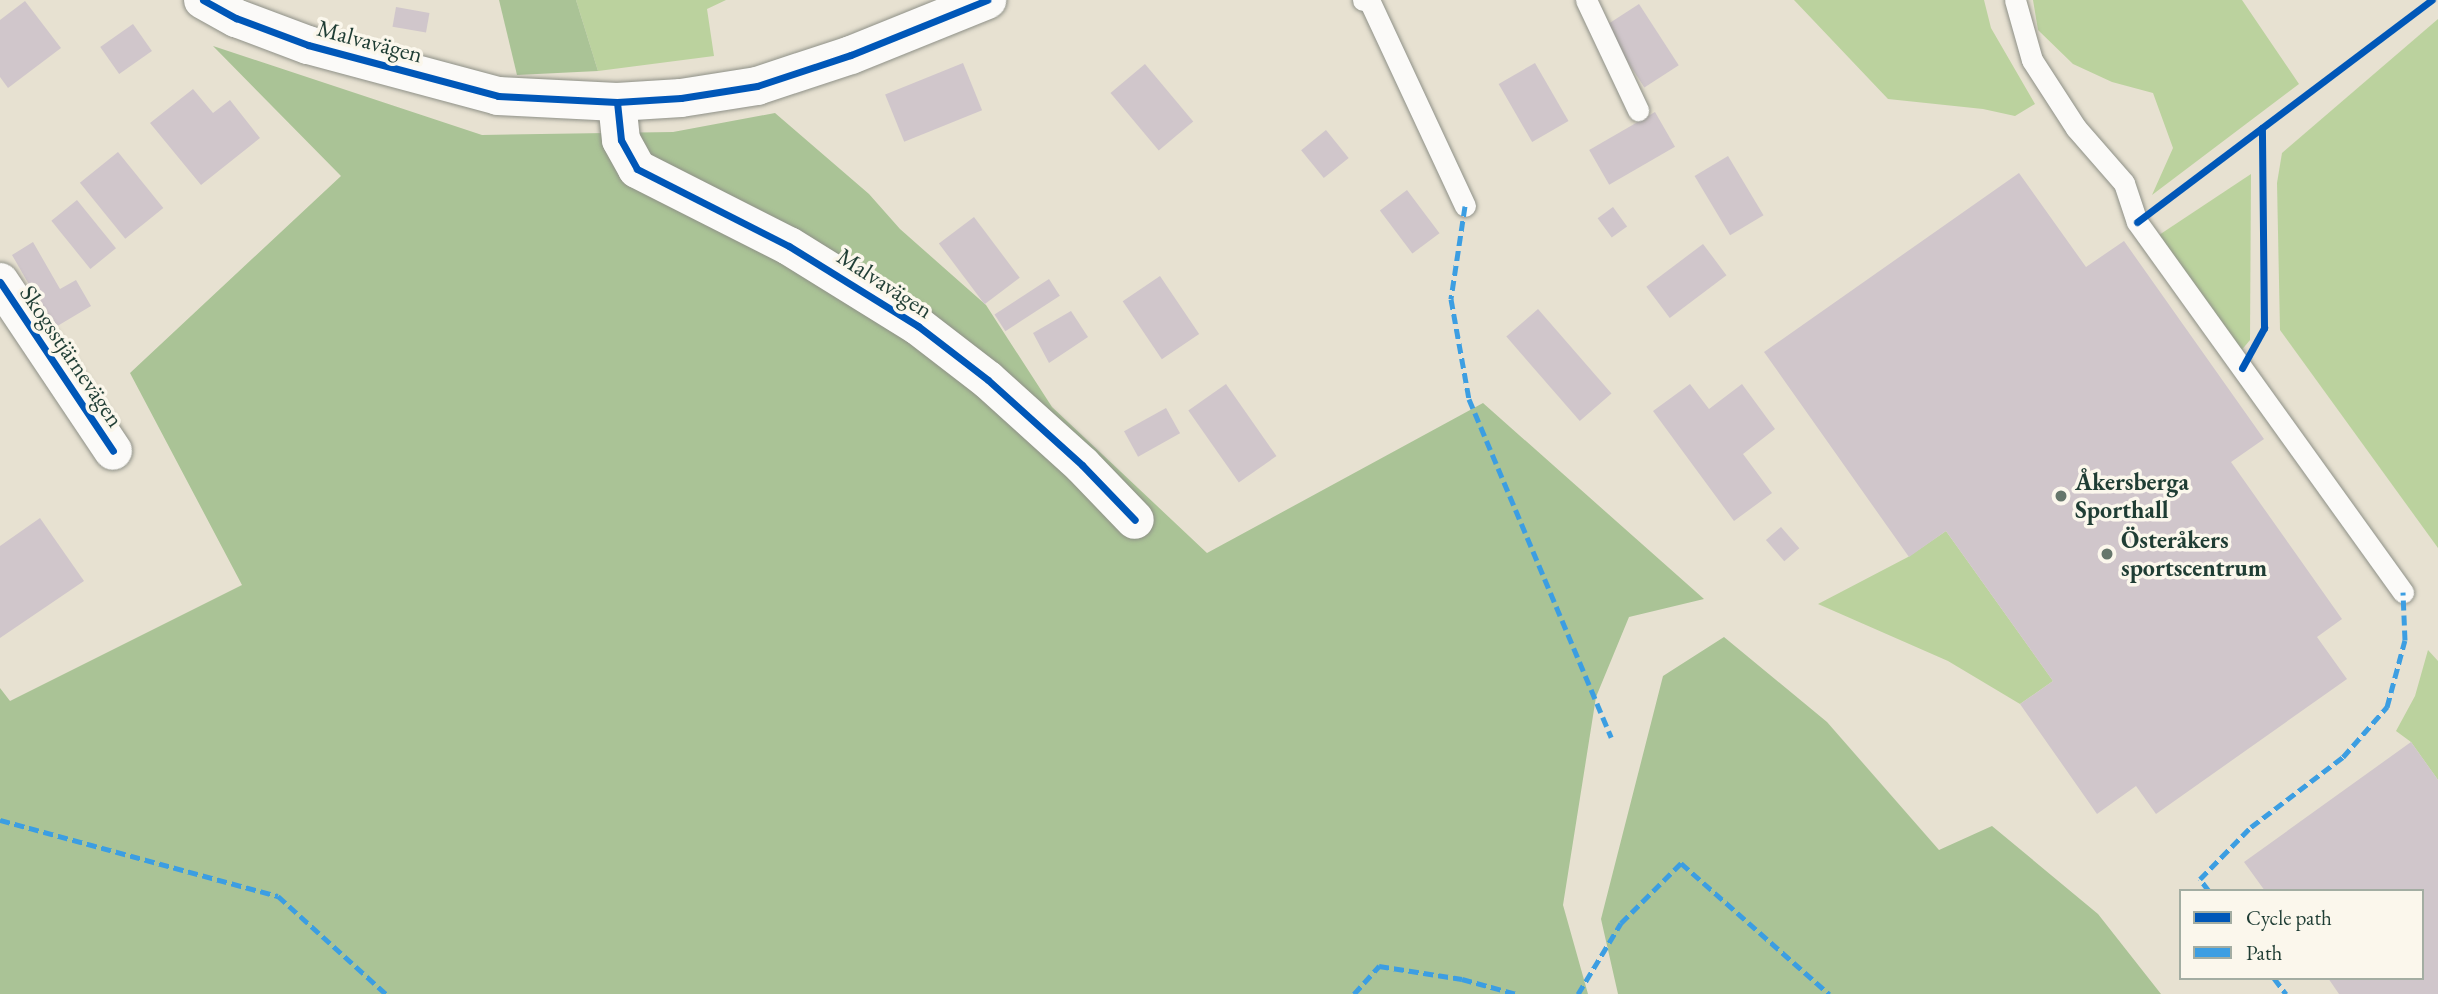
<!DOCTYPE html>
<html>
<head>
<meta charset="utf-8">
<style>
  body { margin:0 }
  #map { position:relative; width:2438px; height:994px; overflow:hidden; background:#e7e1d1; font-family:"EB Garamond",serif }
  div>[style] { position:absolute }
  [style*='--x'] { left:calc(var(--x)*1px); top:calc(var(--y)*1px); width:calc(var(--w)*1px); rotate:calc(var(--a)*1deg) }
  .green>* { inset:0; background:#bbd29e }
  .forest>* { inset:0; background:#aac396 }
  .building>* { inset:0; background:#d0c6cb; transform-origin:0 0 }
  .roads { filter:drop-shadow(0 0 2px #8e9087) drop-shadow(0 0 2px #8e9087) }
  .lane>* { height:21px; margin:-10.5px; padding:0 10.5px; transform-origin:10.5px; border-radius:10.5px; background:#fbfaf8 }
  .street>* { height:38px; margin:-19px; padding:0 19px; transform-origin:19px; border-radius:19px; background:#fbfaf8 }
  .quiet>* { height:5px; margin-top:-2.5px; transform-origin:0; background:repeating-linear-gradient(90deg,#3c9ee2 0 10px,transparent 0 15px) }
  .cycleway>* { height:7px; margin:-3.5px; padding:0 3.5px; transform-origin:3.5px; border-radius:3.5px; background:#0057b8 }
  .dots>* { width:19px; height:19px; translate:-50% -50%; box-sizing:border-box; border:4px solid #fbf7ec; border-radius:50% }
  span { translate:-50% -50%; white-space:nowrap; text-align:center; line-height:1.15; -webkit-text-stroke:7px #fbf7ec; paint-order:stroke }
  .street-label { font-size:24px; color:#1f3d34 }
  .poi-label { font-size:24px; color:#1f3d34; font-weight:700 }
  .left { translate:0 -50%; text-align:left }
  .legend { position:absolute; left:2179px; top:889px; width:245px; height:91px; box-sizing:border-box; background:#fbf7ec; border:2px solid #a3ada2; margin:0; padding:9px 12px; list-style:none; font-size:21px; color:#1f3d34 }
  .legend li { display:flex; align-items:center; gap:14px; height:35px }
  .legend b { width:35px; border:2px solid #a3ada2 }
</style>
</head>
<body>
<div id="map">
  <div class="green">
    <div style="clip-path:polygon(576px 0,726px 0,707px 9px,714px 56px,598px 71px)"></div>
    <div style="clip-path:polygon(1794px 0,1984px 0,1991px 28px,2035px 104px,2015px 116px,1983px 109px,1888px 99px)"></div>
    <div style="clip-path:polygon(2033px 0,2242px 0,2299px 84px,2152px 195px,2173px 148px,2153px 93px,2112px 82px,2073px 64px,2038px 30px)"></div>
    <div style="clip-path:polygon(2438px 19px,2438px 548px,2280px 330px,2277px 183px,2282px 153px)"></div>
    <div style="clip-path:polygon(2251px 174px,2250px 340px,2240px 352px,2156px 237px)"></div>
    <div style="clip-path:polygon(1946px 531px,2053px 681px,2020px 704px,1948px 661px,1818px 604px,1908px 557px)"></div>
    <div style="clip-path:polygon(2428px 650px,2438px 661px,2438px 780px,2411px 742px,2396px 731px,2415px 696px)"></div>
  </div>
  <div class="forest">
    <div style="clip-path:polygon(499px 0,576px 0,598px 71px,517px 75px)"></div>
    <div style="clip-path:polygon(213px 46px,482px 135px,673px 132px,775px 113px,869px 194px,900px 229px,986px 305px,1052px 407px,1207px 553px,1483px 403px,1704px 599px,1629px 617px,1596px 697px,1563px 905px,1588px 994px,0 994px,0 688px,10px 701px,242px 585px,130px 373px,341px 176px)"></div>
    <div style="clip-path:polygon(1724px 637px,1827px 722px,1939px 850px,1992px 826px,2098px 914px,2161px 994px,1618px 994px,1601px 919px,1663px 676px)"></div>
  </div>
  <div class="building">
    <div style="clip-path:polygon(25px 1px,61px 48px,8px 88px,0 77px,0 20px)"></div>
    <div style="left:1639px;top:4px;width:73px;height:41px;rotate:57deg"></div>
    <div style="left:396px;top:7px;width:34px;height:20px;rotate:10deg"></div>
    <div style="left:133px;top:24px;width:33px;height:40px;rotate:55deg"></div>
    <div style="left:963px;top:63px;width:51px;height:84px;rotate:68deg"></div>
    <div style="left:1535px;top:63px;width:67px;height:42px;rotate:60deg"></div>
    <div style="left:1145px;top:64px;width:75px;height:45px;rotate:50deg"></div>
    <div style="clip-path:polygon(193px 89px,213px 113px,230px 100px,260px 138px,201px 185px,150px 123px)"></div>
    <div style="left:1655px;top:112px;width:40px;height:76px;rotate:60deg"></div>
    <div style="left:1326px;top:130px;width:36px;height:32px;rotate:51deg"></div>
    <div style="left:118px;top:152px;width:72px;height:49px;rotate:51deg"></div>
    <div style="left:1728px;top:156px;width:69px;height:39px;rotate:59deg"></div>
    <div style="clip-path:polygon(2019px 173px,2086px 267px,2124px 241px,2264px 439px,2231px 462px,2342px 619px,2317px 637px,2347px 679px,2156px 814px,2136px 786px,2097px 814px,2020px 704px,2053px 681px,1946px 531px,1909px 557px,1764px 352px)"></div>
    <div style="left:1407px;top:190px;width:54px;height:34px;rotate:53deg"></div>
    <div style="left:77px;top:200px;width:62px;height:33px;rotate:51deg"></div>
    <div style="left:1613px;top:207px;width:24px;height:19px;rotate:54deg"></div>
    <div style="left:974px;top:217px;width:76px;height:44px;rotate:53deg"></div>
    <div style="clip-path:polygon(33px 242px,60px 289px,76px 280px,91px 306px,54px 328px,12px 255px)"></div>
    <div style="left:1703px;top:244px;width:39px;height:71px;rotate:53deg"></div>
    <div style="left:1160px;top:276px;width:70px;height:45px;rotate:56deg"></div>
    <div style="left:1049px;top:279px;width:20px;height:65px;rotate:57deg"></div>
    <div style="left:1538px;top:309px;width:112px;height:42px;rotate:49deg"></div>
    <div style="clip-path:polygon(1071px 311px,1088px 337px,1049px 363px,1033px 333px)"></div>
    <div style="left:1226px;top:384px;width:88px;height:46px;rotate:55deg"></div>
    <div style="clip-path:polygon(1690px 384px,1709px 409px,1742px 384px,1775px 429px,1743px 454px,1772px 493px,1734px 521px,1653px 411px)"></div>
    <div style="left:1166px;top:408px;width:29px;height:48px;rotate:61deg"></div>
    <div style="clip-path:polygon(40px 518px,84px 581px,0 638px,0 546px)"></div>
    <div style="left:1781px;top:527px;width:28px;height:20px;rotate:49deg"></div>
    <div style="clip-path:polygon(2411px 742px,2438px 780px,2438px 994px,2339px 994px,2328px 978px,2422px 978px,2422px 891px,2265px 891px,2244px 862px)"></div>
  </div>
  <div class="roads">
    <div class="lane">
      <div style="--x:1363;--y:0;--w:6;--a:0"></div>
      <div style="--x:1369;--y:0;--w:227;--a:65"></div>
      <div style="--x:1586;--y:0;--w:122;--a:64.7"></div>
      <div style="--x:2015;--y:0;--w:62;--a:74.2"></div>
      <div style="--x:2032;--y:60;--w:81;--a:57.1"></div>
      <div style="--x:2076;--y:128;--w:73;--a:48.9"></div>
      <div style="--x:2124;--y:183;--w:41;--a:71.6"></div>
      <div style="--x:2137;--y:222;--w:456;--a:54.3"></div>
    </div>
    <div class="street">
      <div style="--x:203;--y:0;--w:38;--a:29"></div>
      <div style="--x:236;--y:18;--w:77;--a:20.6"></div>
      <div style="--x:308;--y:45;--w:197;--a:15"></div>
      <div style="--x:498;--y:96;--w:119;--a:2.9"></div>
      <div style="--x:617;--y:102;--w:64;--a:-3.6"></div>
      <div style="--x:681;--y:98;--w:77;--a:-9"></div>
      <div style="--x:757;--y:86;--w:99;--a:-18.3"></div>
      <div style="--x:851;--y:55;--w:147;--a:-22"></div>
      <div style="--x:617;--y:102;--w:38;--a:84"></div>
      <div style="--x:621;--y:140;--w:33;--a:61"></div>
      <div style="--x:637;--y:169;--w:170;--a:26.9"></div>
      <div style="--x:789;--y:246;--w:152;--a:31.8"></div>
      <div style="--x:918;--y:326;--w:88;--a:37.6"></div>
      <div style="--x:988;--y:380;--w:127;--a:42.1"></div>
      <div style="--x:1082;--y:465;--w:76;--a:46.1"></div>
      <div style="--x:0;--y:282;--w:203;--a:56.2"></div>
    </div>
  </div>
  <div class="quiet">
    <div style="--x:1465;--y:206;--w:94;--a:98.6"></div>
    <div style="--x:1451;--y:299;--w:102;--a:79.8"></div>
    <div style="--x:1469;--y:399;--w:367;--a:67.2"></div>
    <div style="--x:0;--y:820;--w:288;--a:15.3"></div>
    <div style="--x:278;--y:896;--w:146;--a:42.2"></div>
    <div style="--x:2209;--y:891;--w:15;--a:-127"></div>
    <div style="--x:2200;--y:879;--w:73;--a:-45.6"></div>
    <div style="--x:2251;--y:827;--w:116;--a:-37.3"></div>
    <div style="--x:2343;--y:757;--w:67;--a:-48.7"></div>
    <div style="--x:2387;--y:707;--w:69;--a:-75"></div>
    <div style="--x:2405;--y:640;--w:48;--a:-92.4"></div>
    <div style="--x:2274;--y:978;--w:20;--a:53"></div>
    <div style="--x:1354;--y:994;--w:38;--a:-48"></div>
    <div style="--x:1379;--y:966;--w:84;--a:8.9"></div>
    <div style="--x:1462;--y:979;--w:57;--a:15.3"></div>
    <div style="--x:1578;--y:994;--w:83;--a:-58.8"></div>
    <div style="--x:1621;--y:923;--w:85;--a:-45"></div>
    <div style="--x:1681;--y:863;--w:198;--a:41.5"></div>
  </div>
  <div class="cycleway">
    <div style="--x:203;--y:0;--w:38;--a:29"></div>
    <div style="--x:236;--y:18;--w:77;--a:20.6"></div>
    <div style="--x:308;--y:45;--w:197;--a:15"></div>
    <div style="--x:498;--y:96;--w:119;--a:2.9"></div>
    <div style="--x:617;--y:102;--w:64;--a:-3.6"></div>
    <div style="--x:681;--y:98;--w:77;--a:-9"></div>
    <div style="--x:757;--y:86;--w:99;--a:-18.3"></div>
    <div style="--x:851;--y:55;--w:147;--a:-22"></div>
    <div style="--x:617;--y:102;--w:38;--a:84"></div>
    <div style="--x:621;--y:140;--w:33;--a:61"></div>
    <div style="--x:637;--y:169;--w:170;--a:26.9"></div>
    <div style="--x:789;--y:246;--w:152;--a:31.8"></div>
    <div style="--x:918;--y:326;--w:88;--a:37.6"></div>
    <div style="--x:988;--y:380;--w:127;--a:42.1"></div>
    <div style="--x:1082;--y:465;--w:76;--a:46.1"></div>
    <div style="--x:2137;--y:222;--w:369;--a:-37"></div>
    <div style="--x:0;--y:282;--w:203;--a:56.2"></div>
    <div style="--x:2242;--y:368;--w:46;--a:-61.2"></div>
    <div style="--x:2264;--y:328;--w:200;--a:-90.6"></div>
  </div>
  <div class="dots">
    <div style="left:2061px;top:496px;background:#65766b"></div>
    <div style="left:2107px;top:554px;background:#65766b"></div>
  </div>
  <div class="street-label">
    <span style="left:370px;top:41px;rotate:15deg">Malvavägen</span>
    <span style="left:885px;top:283px;rotate:33deg">Malvavägen</span>
    <span style="left:72px;top:356px;rotate:56deg">Skogsstjärnevägen</span>
  </div>
  <div class="poi-label">
    <span class="left" style="left:2075px;top:496px">Åkersberga<br>Sporthall</span>
    <span class="left" style="left:2121px;top:554px">Österåkers<br>sportscentrum</span>
  </div>
  <ul class="legend">
  <li><b style="height:9px;background:#0057b8"></b>Cycle path</li>
  <li><b style="height:9px;background:#3c9ee2"></b>Path</li>
  </ul>
</div>
</body>
</html>
